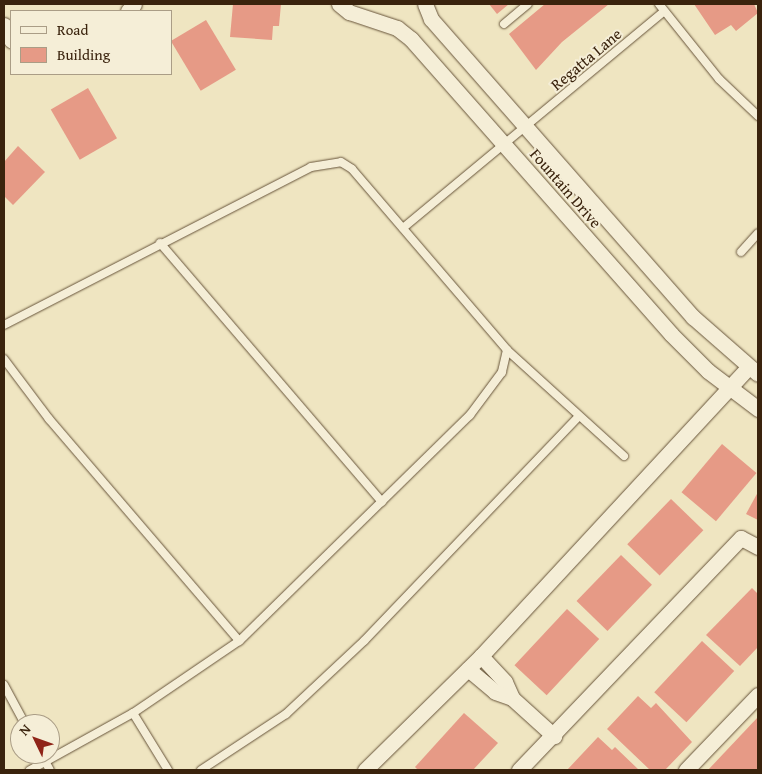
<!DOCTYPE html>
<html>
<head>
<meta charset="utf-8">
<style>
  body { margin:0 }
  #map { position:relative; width:762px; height:774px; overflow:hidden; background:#efe5c1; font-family:"Gentium Book Plus",serif }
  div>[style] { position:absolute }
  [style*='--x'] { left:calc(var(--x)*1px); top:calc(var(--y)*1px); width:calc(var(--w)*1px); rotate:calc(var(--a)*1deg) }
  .building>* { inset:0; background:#e69a86; transform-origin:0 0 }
  .roads { filter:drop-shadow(0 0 1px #67543a) drop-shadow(0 0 1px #67543a) }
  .service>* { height:8px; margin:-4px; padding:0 4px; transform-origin:4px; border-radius:4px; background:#f5eed7 }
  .minor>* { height:15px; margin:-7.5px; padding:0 7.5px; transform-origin:7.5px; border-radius:7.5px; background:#f5eed7 }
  span { translate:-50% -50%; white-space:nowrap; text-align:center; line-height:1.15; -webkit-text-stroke:4px #f5eed7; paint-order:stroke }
  .street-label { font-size:16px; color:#3a230d }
  .frame { position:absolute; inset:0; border:5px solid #3a230d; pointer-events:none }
  .legend { position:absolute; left:10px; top:10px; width:162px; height:65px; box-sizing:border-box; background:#f5eed7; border:1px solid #aa9d86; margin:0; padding:6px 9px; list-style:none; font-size:15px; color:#3a230d }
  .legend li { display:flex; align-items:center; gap:10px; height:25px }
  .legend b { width:25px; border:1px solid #aa9d86 }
  .north { position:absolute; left:10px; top:714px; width:50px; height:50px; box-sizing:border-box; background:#f5eed7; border:1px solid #aa9d86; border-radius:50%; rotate:312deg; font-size:14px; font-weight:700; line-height:20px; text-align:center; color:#3a230d }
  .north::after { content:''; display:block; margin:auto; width:18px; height:22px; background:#8f2418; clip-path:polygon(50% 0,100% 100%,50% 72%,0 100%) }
</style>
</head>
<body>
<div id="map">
  <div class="building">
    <div style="clip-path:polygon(233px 4px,281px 4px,279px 26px,273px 26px,272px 40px,230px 37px)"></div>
    <div style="clip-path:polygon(489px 4px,509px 4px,497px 14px)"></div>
    <div style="clip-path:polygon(545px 4px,609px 4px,562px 42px,536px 70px,509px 34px)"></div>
    <div style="clip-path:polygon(694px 4px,754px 4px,758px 13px,736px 31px,731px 25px,715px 35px)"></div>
    <div style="left:206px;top:20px;width:58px;height:41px;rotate:59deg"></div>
    <div style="left:88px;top:88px;width:58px;height:43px;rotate:60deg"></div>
    <div style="clip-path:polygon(18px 146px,45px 172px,13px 205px,4px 196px,4px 162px)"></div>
    <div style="left:722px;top:444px;width:45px;height:63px;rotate:40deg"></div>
    <div style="clip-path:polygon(758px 492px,758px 520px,746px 514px)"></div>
    <div style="left:671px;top:499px;width:45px;height:63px;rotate:44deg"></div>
    <div style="left:621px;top:555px;width:43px;height:64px;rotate:44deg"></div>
    <div style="clip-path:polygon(752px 588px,758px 594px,758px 647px,740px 666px,706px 635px)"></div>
    <div style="left:567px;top:609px;width:44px;height:77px;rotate:43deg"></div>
    <div style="left:702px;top:641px;width:44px;height:70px;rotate:43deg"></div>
    <div style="clip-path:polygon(638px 696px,651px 708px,656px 703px,692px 742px,665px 770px,650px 770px,607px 729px)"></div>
    <div style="clip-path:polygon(464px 713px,498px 743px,473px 770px,418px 770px,415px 767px)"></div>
    <div style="clip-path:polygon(758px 717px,758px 770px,708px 770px)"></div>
    <div style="clip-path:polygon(598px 737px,612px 750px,615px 747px,639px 770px,567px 770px)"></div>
  </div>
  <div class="roads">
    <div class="service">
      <div style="--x:659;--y:4;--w:96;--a:51.3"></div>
      <div style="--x:719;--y:79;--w:54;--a:43.5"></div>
      <div style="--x:504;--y:24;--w:31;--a:-40"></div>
      <div style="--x:403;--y:228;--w:339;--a:-39.7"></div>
      <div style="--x:160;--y:243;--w:341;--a:49.4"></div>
      <div style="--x:741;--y:252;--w:25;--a:-48"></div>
      <div style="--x:4;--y:325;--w:345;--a:-27.2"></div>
      <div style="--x:311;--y:167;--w:30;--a:-9"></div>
      <div style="--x:341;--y:162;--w:13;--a:32"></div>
      <div style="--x:352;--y:169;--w:238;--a:49.4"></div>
      <div style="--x:507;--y:350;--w:23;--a:103"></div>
      <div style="--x:502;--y:372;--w:54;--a:126.7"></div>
      <div style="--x:470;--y:415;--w:323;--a:135.6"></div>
      <div style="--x:239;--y:641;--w:128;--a:145.8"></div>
      <div style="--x:133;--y:713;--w:118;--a:151"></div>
      <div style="--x:507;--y:350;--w:158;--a:42.2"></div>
      <div style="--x:4;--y:359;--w:75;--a:53.1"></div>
      <div style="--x:49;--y:419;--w:292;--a:49.4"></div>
      <div style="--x:4;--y:685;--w:44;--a:61.7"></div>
      <div style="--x:133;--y:713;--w:67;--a:58.4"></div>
      <div style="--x:41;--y:754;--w:18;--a:61"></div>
      <div style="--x:201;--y:770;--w:102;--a:-33.4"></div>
      <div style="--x:286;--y:714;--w:107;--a:-43.1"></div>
      <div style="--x:364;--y:641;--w:311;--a:-46.3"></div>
    </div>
    <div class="minor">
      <div style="--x:339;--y:4;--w:13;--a:39"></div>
      <div style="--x:349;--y:12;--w:51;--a:18.4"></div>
      <div style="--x:397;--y:28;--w:18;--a:38"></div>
      <div style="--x:411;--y:39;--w:393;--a:48.6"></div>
      <div style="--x:671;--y:334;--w:52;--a:45"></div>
      <div style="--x:708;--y:371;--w:63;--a:37.2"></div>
      <div style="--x:425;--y:4;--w:16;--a:68"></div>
      <div style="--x:431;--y:19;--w:397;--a:48.7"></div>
      <div style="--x:693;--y:317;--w:86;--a:41.2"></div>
      <div style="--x:128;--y:11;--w:9;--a:-49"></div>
      <div style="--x:4;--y:25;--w:17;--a:65"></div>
      <div style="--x:481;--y:656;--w:35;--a:47"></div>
      <div style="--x:505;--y:682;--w:17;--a:66"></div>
      <div style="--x:468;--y:669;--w:35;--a:40"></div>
      <div style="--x:495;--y:692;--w:18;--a:19"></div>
      <div style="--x:512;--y:698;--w:57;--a:42.1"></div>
      <div style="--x:365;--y:770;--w:163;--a:-44.5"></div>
      <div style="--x:481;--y:656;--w:394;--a:-47.2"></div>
      <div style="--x:519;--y:770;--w:321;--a:-46.3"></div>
      <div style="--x:741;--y:538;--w:19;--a:28"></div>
      <div style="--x:686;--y:770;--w:104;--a:-46.2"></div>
    </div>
  </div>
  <div class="street-label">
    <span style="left:586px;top:59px;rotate:-40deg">Regatta Lane</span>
    <span style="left:566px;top:188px;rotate:49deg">Fountain Drive</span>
  </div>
  <div class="frame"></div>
  <ul class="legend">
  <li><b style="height:6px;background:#f5eed7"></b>Road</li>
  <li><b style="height:14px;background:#e69a86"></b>Building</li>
  </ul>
  <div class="north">N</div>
</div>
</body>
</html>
